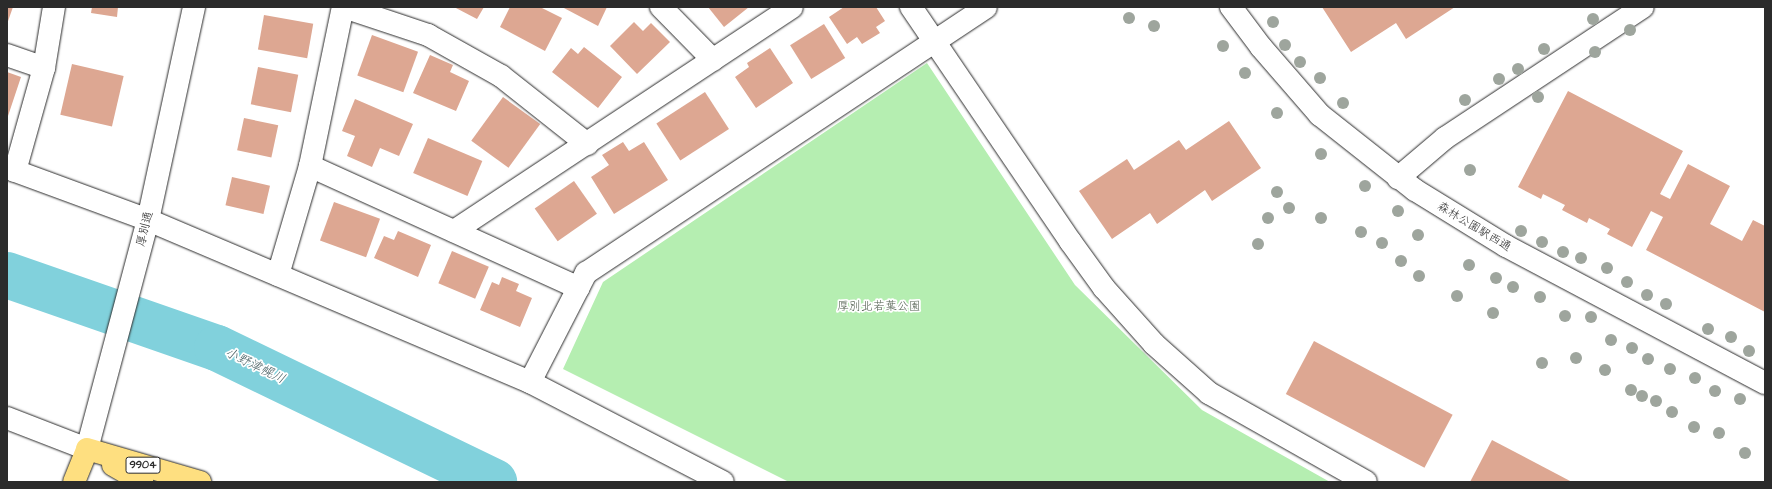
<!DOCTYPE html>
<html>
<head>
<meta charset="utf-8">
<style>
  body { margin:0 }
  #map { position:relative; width:1772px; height:489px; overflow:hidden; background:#fff; font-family:"Architects Daughter","Klee One",sans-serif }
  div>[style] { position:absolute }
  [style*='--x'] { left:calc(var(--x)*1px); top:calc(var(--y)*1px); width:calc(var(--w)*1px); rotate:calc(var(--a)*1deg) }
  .green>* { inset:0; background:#b5eeb1 }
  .river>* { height:46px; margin:-23px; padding:0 23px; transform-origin:23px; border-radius:23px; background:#81d1dc }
  .building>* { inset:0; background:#dda792; transform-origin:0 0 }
  .roads { filter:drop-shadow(0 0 1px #2b2b2b) drop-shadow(0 0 1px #2b2b2b) }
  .street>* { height:22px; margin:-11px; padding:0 11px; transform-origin:11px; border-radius:11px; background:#fff }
  .secondary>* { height:22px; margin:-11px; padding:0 11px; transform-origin:11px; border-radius:11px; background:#fff }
  .primary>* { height:22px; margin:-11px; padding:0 11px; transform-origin:11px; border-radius:11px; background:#fedf80 }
  .trees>* { width:12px; height:12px; margin:-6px; border-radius:50%; background:#9ea59d }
  span { translate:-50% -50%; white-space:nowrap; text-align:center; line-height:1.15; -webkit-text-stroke:3.5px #fff; paint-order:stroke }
  .shield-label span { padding:1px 3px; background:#fff; border:1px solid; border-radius:3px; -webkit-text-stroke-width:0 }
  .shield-label { font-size:11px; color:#2b2b2b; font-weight:700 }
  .street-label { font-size:12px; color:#2b2b2b }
  .park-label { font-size:12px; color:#4e5c4c }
  .water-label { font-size:13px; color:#455d60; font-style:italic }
  .frame { position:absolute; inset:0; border:8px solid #2b2b2b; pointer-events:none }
</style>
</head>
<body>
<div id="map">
  <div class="green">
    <div style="clip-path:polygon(927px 63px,1075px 285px,1202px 410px,1330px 482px,789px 482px,563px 369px,603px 282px)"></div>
  </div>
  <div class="river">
    <div style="--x:7;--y:275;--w:222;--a:19.2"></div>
    <div style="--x:217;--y:348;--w:308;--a:25.8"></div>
  </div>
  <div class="building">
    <div style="clip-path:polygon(7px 7px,13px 7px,7px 24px)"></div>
    <div style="clip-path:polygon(92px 7px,118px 7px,117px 17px,91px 13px)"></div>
    <div style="clip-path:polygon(454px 7px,484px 7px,477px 19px)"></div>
    <div style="clip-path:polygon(510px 7px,540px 7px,562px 18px,545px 51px,500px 27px)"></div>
    <div style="clip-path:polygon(562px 7px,607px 7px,598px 26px)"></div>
    <div style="clip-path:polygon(708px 7px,749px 7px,724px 27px)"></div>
    <div style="clip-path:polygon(844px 7px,876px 7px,885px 21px,876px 27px,880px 33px,862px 44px,857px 37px,847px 44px,829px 17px)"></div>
    <div style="clip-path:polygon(1322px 7px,1455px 7px,1406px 39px,1396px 23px,1351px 52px)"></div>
    <div style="left:264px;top:15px;width:50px;height:35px;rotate:10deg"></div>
    <div style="clip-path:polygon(634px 22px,643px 31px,651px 23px,670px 42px,637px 74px,610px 46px)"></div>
    <div style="left:824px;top:24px;width:40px;height:40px;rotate:58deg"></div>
    <div style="left:372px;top:35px;width:49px;height:43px;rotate:20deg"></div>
    <div style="clip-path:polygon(584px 47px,622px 77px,598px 108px,552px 72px,571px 48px,578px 54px)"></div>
    <div style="clip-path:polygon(770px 48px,793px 83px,756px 108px,735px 77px,749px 67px,747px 63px)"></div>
    <div style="clip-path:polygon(430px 55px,453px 65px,450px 72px,469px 81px,456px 111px,413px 93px)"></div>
    <div style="left:72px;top:64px;width:53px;height:52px;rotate:13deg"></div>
    <div style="left:258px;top:67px;width:41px;height:38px;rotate:11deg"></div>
    <div style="clip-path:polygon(7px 72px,21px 77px,7px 119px)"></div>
    <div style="clip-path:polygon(1568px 91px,1683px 151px,1660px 194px,1670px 199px,1688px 164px,1730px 186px,1710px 224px,1742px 241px,1753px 220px,1765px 226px,1765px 312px,1646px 250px,1663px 217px,1651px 211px,1632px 247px,1607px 234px,1610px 229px,1589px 218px,1587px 223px,1562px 210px,1565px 205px,1543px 194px,1541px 199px,1518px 187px)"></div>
    <div style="left:705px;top:92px;width:44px;height:58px;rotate:57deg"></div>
    <div style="left:503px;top:97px;width:46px;height:54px;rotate:36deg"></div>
    <div style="clip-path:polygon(355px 99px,413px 124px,399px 156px,380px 148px,372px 167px,347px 156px,355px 136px,342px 131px)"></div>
    <div style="left:244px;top:118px;width:35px;height:33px;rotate:12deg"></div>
    <div style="clip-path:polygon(1229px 121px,1261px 168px,1212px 201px,1205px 190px,1157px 224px,1150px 213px,1112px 239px,1079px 191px,1127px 159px,1134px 170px,1179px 140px,1186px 150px)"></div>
    <div style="left:428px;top:138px;width:59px;height:38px;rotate:23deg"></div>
    <div style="clip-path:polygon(623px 142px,629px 151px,644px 142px,668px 180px,614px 214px,591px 177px,609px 165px,602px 155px)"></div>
    <div style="left:232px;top:177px;width:39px;height:29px;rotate:13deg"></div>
    <div style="left:574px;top:181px;width:40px;height:48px;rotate:55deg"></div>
    <div style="left:334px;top:202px;width:49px;height:41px;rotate:20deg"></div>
    <div style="clip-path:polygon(398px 231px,431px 245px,418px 277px,374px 258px,384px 236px,394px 240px)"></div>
    <div style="left:452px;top:251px;width:40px;height:35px;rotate:23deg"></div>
    <div style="clip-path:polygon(502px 277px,519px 284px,516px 291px,532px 298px,520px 327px,480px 310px,492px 282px,499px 285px)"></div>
    <div style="left:1314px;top:341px;width:157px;height:60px;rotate:28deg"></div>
    <div style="clip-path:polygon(1492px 440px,1572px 482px,1470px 482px)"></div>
  </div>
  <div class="roads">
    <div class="street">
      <div style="--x:344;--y:7;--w:89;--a:18.4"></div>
      <div style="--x:428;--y:35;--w:84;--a:29.3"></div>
      <div style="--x:501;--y:76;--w:110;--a:38.3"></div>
      <div style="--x:661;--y:7;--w:74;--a:45.5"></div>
      <div style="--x:911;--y:7;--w:283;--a:55.8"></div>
      <div style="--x:1070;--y:241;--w:58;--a:54.1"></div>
      <div style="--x:1104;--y:288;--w:75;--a:48.2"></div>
      <div style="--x:1154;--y:344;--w:74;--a:41.7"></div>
      <div style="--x:1209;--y:393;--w:180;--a:29.5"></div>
      <div style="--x:7;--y:55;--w:39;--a:19"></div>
      <div style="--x:310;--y:166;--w:295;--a:24.4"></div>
      <div style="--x:7;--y:168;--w:150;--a:20.2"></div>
      <div style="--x:15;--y:171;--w:107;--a:-74.3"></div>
      <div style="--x:44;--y:68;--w:62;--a:-80.7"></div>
      <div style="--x:454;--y:231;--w:405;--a:-33.5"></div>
      <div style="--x:278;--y:275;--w:114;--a:-73.6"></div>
      <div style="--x:310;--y:166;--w:162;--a:-78.3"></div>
      <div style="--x:7;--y:418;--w:86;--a:21.2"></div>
    </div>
    <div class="secondary">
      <div style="--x:1231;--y:7;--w:50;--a:53.1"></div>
      <div style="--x:1261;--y:47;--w:90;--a:49.1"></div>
      <div style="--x:1320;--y:115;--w:121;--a:38.3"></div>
      <div style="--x:1415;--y:190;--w:107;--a:31.6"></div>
      <div style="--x:1506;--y:246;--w:293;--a:27.9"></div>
      <div style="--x:1398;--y:178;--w:62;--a:-40.4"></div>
      <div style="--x:1445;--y:138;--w:237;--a:-33.5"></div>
      <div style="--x:148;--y:220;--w:415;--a:23"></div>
      <div style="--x:530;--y:382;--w:217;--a:27.4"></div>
      <div style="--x:530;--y:382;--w:123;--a:-62.8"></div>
      <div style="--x:586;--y:273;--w:480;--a:-33.6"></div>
      <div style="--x:87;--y:449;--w:237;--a:-75.1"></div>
      <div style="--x:148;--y:220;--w:218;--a:-77.8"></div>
    </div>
    <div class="primary">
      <div style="--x:87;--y:449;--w:118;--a:16.3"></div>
      <div style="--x:113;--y:465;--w:34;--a:30"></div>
      <div style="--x:74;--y:482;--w:35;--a:-68"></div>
    </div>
  </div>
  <div class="trees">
    <div style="left:1129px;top:18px"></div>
    <div style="left:1593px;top:19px"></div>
    <div style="left:1273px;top:22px"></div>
    <div style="left:1154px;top:26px"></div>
    <div style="left:1630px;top:30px"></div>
    <div style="left:1285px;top:45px"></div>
    <div style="left:1223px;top:46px"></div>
    <div style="left:1544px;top:49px"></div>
    <div style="left:1595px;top:52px"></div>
    <div style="left:1300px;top:62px"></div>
    <div style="left:1518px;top:69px"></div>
    <div style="left:1245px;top:73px"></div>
    <div style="left:1320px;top:78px"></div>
    <div style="left:1499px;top:79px"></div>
    <div style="left:1538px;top:97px"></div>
    <div style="left:1465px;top:100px"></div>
    <div style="left:1343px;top:103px"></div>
    <div style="left:1277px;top:113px"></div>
    <div style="left:1321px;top:154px"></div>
    <div style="left:1470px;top:170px"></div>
    <div style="left:1365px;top:186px"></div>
    <div style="left:1277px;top:192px"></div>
    <div style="left:1289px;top:208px"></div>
    <div style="left:1398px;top:211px"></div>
    <div style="left:1268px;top:218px"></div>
    <div style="left:1321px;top:218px"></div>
    <div style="left:1521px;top:231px"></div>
    <div style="left:1361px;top:232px"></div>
    <div style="left:1418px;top:235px"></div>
    <div style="left:1542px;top:242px"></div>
    <div style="left:1382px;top:243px"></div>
    <div style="left:1258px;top:244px"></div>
    <div style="left:1563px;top:252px"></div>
    <div style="left:1581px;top:258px"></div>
    <div style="left:1401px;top:261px"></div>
    <div style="left:1469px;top:265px"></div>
    <div style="left:1607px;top:268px"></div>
    <div style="left:1419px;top:276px"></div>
    <div style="left:1496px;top:278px"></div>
    <div style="left:1627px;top:282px"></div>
    <div style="left:1513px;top:287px"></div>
    <div style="left:1647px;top:295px"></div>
    <div style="left:1457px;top:296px"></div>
    <div style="left:1540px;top:297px"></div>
    <div style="left:1666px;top:304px"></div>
    <div style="left:1493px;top:313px"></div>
    <div style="left:1565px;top:316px"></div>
    <div style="left:1591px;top:317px"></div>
    <div style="left:1708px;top:329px"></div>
    <div style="left:1731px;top:337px"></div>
    <div style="left:1611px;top:340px"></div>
    <div style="left:1632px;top:348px"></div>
    <div style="left:1749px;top:351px"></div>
    <div style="left:1576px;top:358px"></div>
    <div style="left:1648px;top:359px"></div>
    <div style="left:1542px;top:363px"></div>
    <div style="left:1670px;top:369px"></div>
    <div style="left:1605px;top:370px"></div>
    <div style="left:1695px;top:378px"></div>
    <div style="left:1631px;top:390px"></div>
    <div style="left:1715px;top:391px"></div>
    <div style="left:1642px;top:396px"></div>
    <div style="left:1740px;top:399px"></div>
    <div style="left:1656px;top:401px"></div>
    <div style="left:1672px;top:412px"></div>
    <div style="left:1694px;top:427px"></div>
    <div style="left:1719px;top:433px"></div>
    <div style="left:1745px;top:453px"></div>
  </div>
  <div class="shield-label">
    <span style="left:143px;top:465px">9904</span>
  </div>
  <div class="street-label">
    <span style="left:1474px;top:227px;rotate:31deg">森林公園駅西通</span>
    <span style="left:145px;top:229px;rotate:-76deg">厚別通</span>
  </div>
  <div class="park-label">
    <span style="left:879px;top:307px">厚別北若葉公園</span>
  </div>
  <div class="water-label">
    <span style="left:255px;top:366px;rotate:26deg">小野津幌川</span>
  </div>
  <div class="frame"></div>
</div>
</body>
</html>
